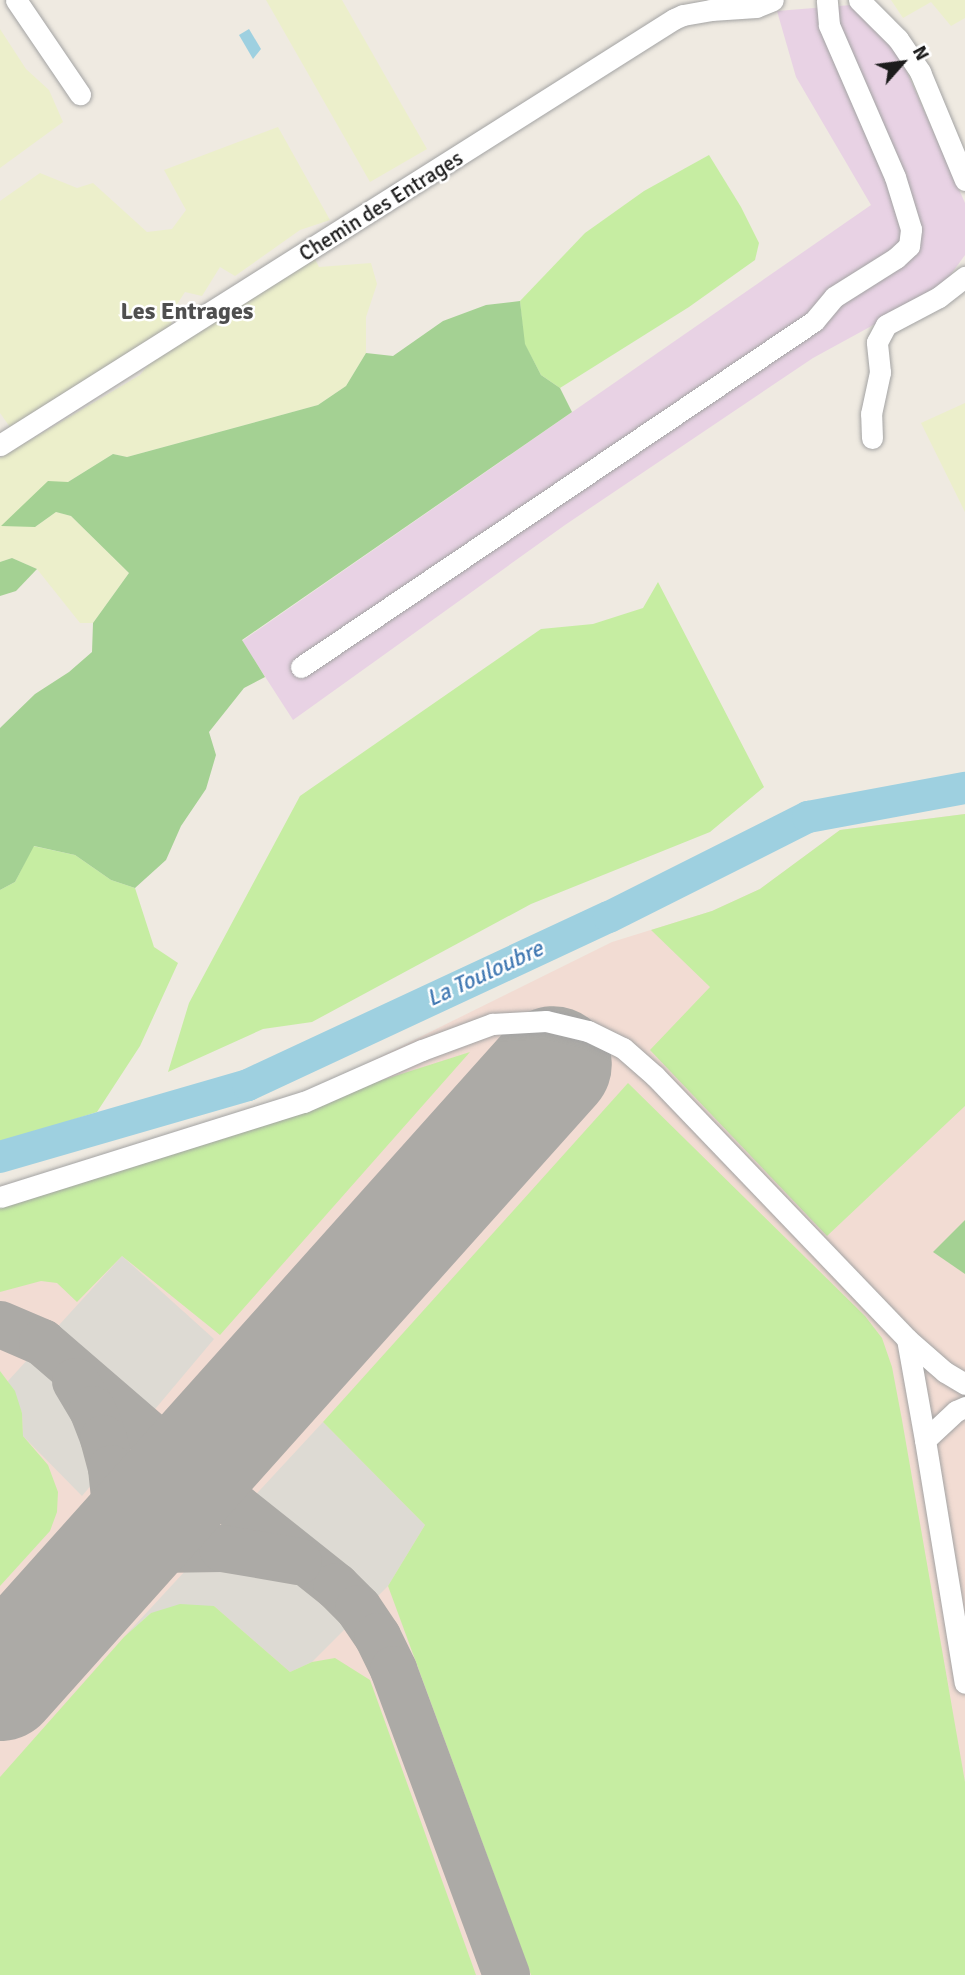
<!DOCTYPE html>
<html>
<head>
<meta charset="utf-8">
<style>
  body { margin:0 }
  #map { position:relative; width:965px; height:1975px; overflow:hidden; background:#efeae1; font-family:Signika,sans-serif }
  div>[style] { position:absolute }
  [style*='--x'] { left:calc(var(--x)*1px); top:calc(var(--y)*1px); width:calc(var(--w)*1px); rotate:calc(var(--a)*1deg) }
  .industrial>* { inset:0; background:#e8d2e4 }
  .military>* { inset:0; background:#f2dcd3 }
  .airport>* { inset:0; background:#dddad3 }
  .farmland>* { inset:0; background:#ecefcb }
  .grass>* { inset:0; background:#c6eda2 }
  .forest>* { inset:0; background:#a4d193 }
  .water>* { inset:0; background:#9ed0e0 }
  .river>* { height:32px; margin:-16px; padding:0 16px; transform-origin:16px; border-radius:16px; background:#9ed0e0 }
  .taxiway>* { height:47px; margin:-23.5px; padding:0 23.5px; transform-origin:23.5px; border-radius:23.5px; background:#acaaa6 }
  .runway>* { height:117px; margin:-58.5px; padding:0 58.5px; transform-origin:58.5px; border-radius:58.5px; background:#acaaa6 }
  .roads { filter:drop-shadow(0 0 2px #a3a3a3) drop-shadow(0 0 2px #a3a3a3) }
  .minor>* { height:21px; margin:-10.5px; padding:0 10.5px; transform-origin:10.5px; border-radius:10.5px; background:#fff }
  span { translate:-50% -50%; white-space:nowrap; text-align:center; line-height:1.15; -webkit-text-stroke:5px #fff; paint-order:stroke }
  .street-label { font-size:21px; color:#1c1c1c }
  .water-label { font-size:23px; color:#4279b3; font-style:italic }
  .quarter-label { font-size:24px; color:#4f4f4f; font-weight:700 }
  .north { position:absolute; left:867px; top:28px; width:70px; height:70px; -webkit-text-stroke:5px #fff; paint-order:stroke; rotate:62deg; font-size:19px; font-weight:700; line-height:28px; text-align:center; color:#1c1c1c }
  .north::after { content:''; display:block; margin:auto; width:24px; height:32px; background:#1c1c1c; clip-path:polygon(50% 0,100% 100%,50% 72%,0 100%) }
</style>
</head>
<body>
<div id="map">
  <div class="industrial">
    <div style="clip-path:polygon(851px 5px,899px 54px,965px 203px,965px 255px,941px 288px,813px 358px,565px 525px,293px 720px,242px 641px,871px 205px,796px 77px,777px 11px)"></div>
  </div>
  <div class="military">
    <div style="clip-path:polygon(965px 814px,965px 1975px,0 1975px,0 1186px,99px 1160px,321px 1086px,612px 942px,712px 911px,760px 889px,840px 830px)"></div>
  </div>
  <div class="airport">
    <div style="clip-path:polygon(122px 1256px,214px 1339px,82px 1496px,23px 1436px,22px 1413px,8px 1381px)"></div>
    <div style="clip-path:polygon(323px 1422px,425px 1525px,388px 1586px,312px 1662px,290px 1672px,214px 1606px,151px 1613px,124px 1637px)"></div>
  </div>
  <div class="farmland">
    <div style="clip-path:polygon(266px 0,342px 0,427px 149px,370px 182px)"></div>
    <div style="clip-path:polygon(891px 0,965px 0,965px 18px,951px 26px,931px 2px,903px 18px)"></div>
    <div style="clip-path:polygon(0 29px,26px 69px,49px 90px,63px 122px,0 168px)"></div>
    <div style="clip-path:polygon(278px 127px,330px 220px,300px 230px,235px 276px,220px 267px,202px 296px,185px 292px,172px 312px,171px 331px,12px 430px,0 413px,0 201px,40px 173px,77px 188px,93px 183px,147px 232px,172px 229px,186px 210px,164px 170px)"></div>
    <div style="clip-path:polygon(313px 255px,319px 267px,371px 263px,377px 284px,366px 317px,366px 353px,346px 386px,318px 405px,127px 457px,113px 454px,68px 482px,35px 527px,56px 512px,71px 516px,129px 573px,93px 623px,80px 623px,37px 569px,12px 558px,0 562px,0 458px,140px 375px,153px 359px)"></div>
    <div style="clip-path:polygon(965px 403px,965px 512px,921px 423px)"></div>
  </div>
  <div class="grass">
    <div style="clip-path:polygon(709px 155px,741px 207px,759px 243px,755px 260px,689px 307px,560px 388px,541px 375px,524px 343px,520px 301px,585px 233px,644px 191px)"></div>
    <div style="clip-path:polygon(658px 582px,764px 787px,710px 832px,531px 904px,312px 1022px,263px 1029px,168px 1072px,189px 1003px,300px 796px,541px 629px,593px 624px,643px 608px)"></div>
    <div style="clip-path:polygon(965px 814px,965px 1106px,827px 1236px,650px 1050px,710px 987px,651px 930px,712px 911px,760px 889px,840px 830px)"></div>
    <div style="clip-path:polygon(33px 846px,75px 855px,111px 880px,135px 888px,154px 947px,178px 963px,140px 1046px,97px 1112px,0 1143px,0 890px,15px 882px)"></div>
    <div style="clip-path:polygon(470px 1052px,220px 1335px,122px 1256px,77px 1302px,57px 1283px,41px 1281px,0 1292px,0 1202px)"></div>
    <div style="clip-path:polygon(628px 1083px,865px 1316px,882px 1338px,892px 1367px,902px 1420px,965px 1782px,965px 1975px,531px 1975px,388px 1586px,425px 1525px,323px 1422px)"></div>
    <div style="clip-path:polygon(0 1371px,15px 1391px,22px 1413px,23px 1436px,48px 1465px,58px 1492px,57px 1512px,50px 1531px,0 1586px)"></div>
    <div style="clip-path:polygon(180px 1604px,214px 1606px,290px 1672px,312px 1662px,335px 1658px,370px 1680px,476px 1975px,0 1975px,0 1777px,124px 1637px,151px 1613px)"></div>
  </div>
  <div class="forest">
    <div style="clip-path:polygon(520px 301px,525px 344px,541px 375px,560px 388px,572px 412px,242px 640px,265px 677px,244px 688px,209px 732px,216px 755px,206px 789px,181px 826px,166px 860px,135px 888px,111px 880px,75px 855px,34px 846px,15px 882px,0 890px,0 728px,35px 694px,69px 672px,92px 652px,93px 623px,129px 573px,71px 516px,56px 512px,35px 527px,1px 526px,48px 481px,68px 482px,113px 454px,127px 457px,318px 405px,346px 386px,366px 353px,393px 356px,443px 321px,486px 305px)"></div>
    <div style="clip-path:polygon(12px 558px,37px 569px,16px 591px,0 596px,0 562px)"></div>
    <div style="clip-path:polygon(965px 1220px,965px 1274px,933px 1252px)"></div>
  </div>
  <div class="water">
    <div style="clip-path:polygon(249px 29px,261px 49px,253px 59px,239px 35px)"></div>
  </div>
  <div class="river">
    <div style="--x:0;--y:1157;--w:258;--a:-16.2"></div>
    <div style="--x:248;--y:1085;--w:398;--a:-25"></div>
    <div style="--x:609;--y:917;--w:223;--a:-26.7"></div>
    <div style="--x:808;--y:817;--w:160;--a:-10.5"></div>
  </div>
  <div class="taxiway">
    <div style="--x:0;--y:1324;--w:46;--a:23.2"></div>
    <div style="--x:42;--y:1342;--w:194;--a:40.8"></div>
    <div style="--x:189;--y:1469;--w:188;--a:38.5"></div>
    <div style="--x:336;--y:1586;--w:31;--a:45"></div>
    <div style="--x:358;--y:1608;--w:34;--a:56"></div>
    <div style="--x:377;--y:1636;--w:37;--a:64"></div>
    <div style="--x:393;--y:1669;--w:326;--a:69.7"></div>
    <div style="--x:75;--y:1381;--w:33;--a:59"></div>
    <div style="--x:92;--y:1409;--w:31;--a:69"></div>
    <div style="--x:103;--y:1438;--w:31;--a:75"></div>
    <div style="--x:111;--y:1468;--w:30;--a:84"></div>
    <div style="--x:114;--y:1498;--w:34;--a:93"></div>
    <div style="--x:112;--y:1532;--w:49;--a:112.9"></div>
    <div style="--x:93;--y:1577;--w:39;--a:-32"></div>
    <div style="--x:126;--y:1556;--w:30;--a:-14"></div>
    <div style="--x:155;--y:1549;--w:67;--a:-0.9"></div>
    <div style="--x:222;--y:1548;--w:77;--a:9.7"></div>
  </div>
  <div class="runway">
    <div style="--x:0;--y:1682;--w:829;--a:-48.18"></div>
  </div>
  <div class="roads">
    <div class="minor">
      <div style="--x:16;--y:0;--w:114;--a:55.8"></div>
      <div style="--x:859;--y:0;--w:55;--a:45"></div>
      <div style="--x:898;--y:39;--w:40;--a:56"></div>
      <div style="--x:920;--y:72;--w:117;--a:67.4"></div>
      <div style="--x:872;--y:438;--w:24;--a:-92"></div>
      <div style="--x:871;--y:414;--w:43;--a:-77.9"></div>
      <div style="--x:880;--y:372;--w:30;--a:-96"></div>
      <div style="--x:877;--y:342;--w:19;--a:-62"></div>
      <div style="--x:886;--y:325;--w:60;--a:-27.8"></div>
      <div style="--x:939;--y:297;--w:33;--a:-38"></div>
      <div style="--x:0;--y:445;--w:797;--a:-32.29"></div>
      <div style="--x:674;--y:19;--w:10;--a:-24"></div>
      <div style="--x:683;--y:15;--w:28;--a:-10"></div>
      <div style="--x:711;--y:10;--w:45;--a:-3.8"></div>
      <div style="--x:756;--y:7;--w:18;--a:-22"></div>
      <div style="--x:301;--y:667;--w:619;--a:-34"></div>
      <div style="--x:814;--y:321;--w:31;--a:-50"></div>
      <div style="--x:834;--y:297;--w:73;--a:-32.2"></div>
      <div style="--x:896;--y:258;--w:18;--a:-43"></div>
      <div style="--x:909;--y:246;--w:17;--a:-83"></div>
      <div style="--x:911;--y:229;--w:54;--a:-107.1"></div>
      <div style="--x:895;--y:177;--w:166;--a:-113.5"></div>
      <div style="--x:829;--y:25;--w:25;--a:-95"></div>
      <div style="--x:0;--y:1197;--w:318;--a:-17.4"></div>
      <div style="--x:304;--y:1102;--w:129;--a:-23.8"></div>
      <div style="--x:422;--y:1050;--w:75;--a:-20.4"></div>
      <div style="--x:492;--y:1024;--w:54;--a:-3.2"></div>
      <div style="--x:546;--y:1021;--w:43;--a:13.4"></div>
      <div style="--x:588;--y:1031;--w:39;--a:26"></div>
      <div style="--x:623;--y:1048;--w:43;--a:41.2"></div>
      <div style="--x:655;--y:1076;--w:364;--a:46.2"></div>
      <div style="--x:907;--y:1339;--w:50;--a:41"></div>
      <div style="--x:945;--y:1372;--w:23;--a:31"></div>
      <div style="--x:907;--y:1339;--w:103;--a:79.9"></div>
      <div style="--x:965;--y:1407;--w:10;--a:156"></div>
      <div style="--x:956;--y:1411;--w:42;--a:136.9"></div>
      <div style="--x:925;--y:1440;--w:246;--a:80.7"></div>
    </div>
  </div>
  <div class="street-label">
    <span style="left:381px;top:206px;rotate:-32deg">Chemin des Entrages</span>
  </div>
  <div class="water-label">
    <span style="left:485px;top:974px;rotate:-25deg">La Touloubre</span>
  </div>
  <div class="quarter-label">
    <span style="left:187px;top:312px">Les Entrages</span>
  </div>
  <div class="north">N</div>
</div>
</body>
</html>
